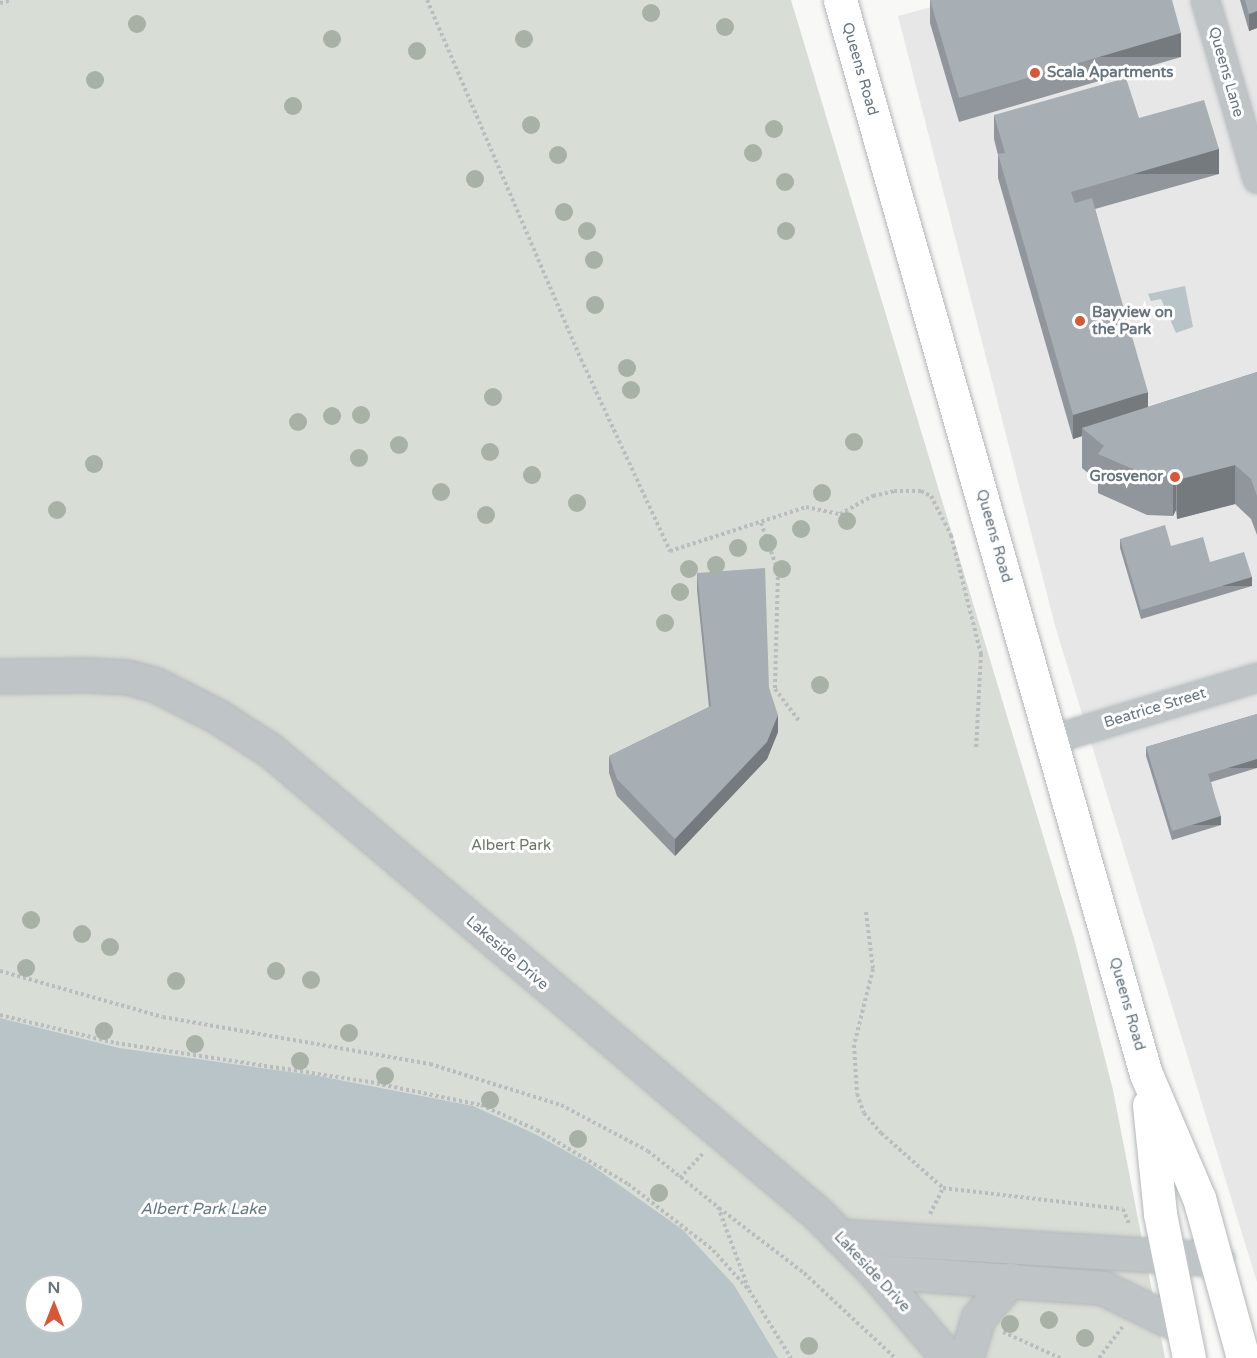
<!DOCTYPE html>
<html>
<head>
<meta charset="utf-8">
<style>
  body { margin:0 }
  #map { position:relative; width:1257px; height:1358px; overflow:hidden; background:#f8f8f6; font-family:"Varela Round",sans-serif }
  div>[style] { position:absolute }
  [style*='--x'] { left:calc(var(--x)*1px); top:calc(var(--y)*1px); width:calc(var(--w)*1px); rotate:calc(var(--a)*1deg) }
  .built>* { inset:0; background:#e6e7e6 }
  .green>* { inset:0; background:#d8ddd5 }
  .water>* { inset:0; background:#b9c4c8 }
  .path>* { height:4px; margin-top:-2px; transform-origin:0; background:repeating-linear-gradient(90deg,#babdbf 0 3px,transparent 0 6px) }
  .roads { filter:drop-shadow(0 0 2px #b3b7ba) drop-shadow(0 0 2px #b3b7ba) }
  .minor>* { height:27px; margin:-13.5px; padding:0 13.5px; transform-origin:13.5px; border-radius:13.5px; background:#bfc4c7 }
  .tertiary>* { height:33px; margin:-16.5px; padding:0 16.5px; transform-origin:16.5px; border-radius:16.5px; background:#bfc4c7 }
  .trunk>* { height:33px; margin:-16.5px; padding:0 16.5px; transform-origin:16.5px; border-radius:16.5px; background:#fff }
  .trees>* { width:18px; height:18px; margin:-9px; border-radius:50%; background:#a8b1a5 }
  .wall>* { inset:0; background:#90969b }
  .shaded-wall>* { inset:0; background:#757a7e; transform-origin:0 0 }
  .building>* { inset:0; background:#a7afb4 }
  .dots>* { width:16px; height:16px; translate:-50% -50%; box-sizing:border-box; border:3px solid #fff; border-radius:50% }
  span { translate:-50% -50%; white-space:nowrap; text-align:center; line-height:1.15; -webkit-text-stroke:6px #fff; paint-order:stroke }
  .street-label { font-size:15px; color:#65747e }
  .poi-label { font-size:15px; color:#65747e; font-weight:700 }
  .left { translate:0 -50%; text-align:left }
  .right { translate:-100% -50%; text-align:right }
  .park-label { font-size:15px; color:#677763 }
  .water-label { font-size:16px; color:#657980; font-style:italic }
  .north { position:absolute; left:24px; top:1274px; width:60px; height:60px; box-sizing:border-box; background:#fff; border:2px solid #c1c7cb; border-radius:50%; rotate:0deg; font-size:16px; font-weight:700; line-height:24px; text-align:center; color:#65747e }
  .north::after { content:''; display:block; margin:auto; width:21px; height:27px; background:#d85836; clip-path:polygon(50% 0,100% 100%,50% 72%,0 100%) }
</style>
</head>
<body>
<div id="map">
  <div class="built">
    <div style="clip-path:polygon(958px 0,1257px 0,1257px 1282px,1056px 629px,898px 16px)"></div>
  </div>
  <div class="green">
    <div style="clip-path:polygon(evenodd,0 0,791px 0,1074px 938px,1113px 1090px,1165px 1358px,0 1358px,0 0,36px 1286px,72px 1286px,72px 1322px,36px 1322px,36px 1286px)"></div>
  </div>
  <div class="water">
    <div style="clip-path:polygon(1185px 286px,1193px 327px,1176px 333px,1161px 299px,1151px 301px,1148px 294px)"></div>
    <div style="clip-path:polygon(evenodd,0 1018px,119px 1048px,319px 1076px,473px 1106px,535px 1134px,591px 1165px,683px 1230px,734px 1285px,778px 1358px,0 1358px,0 1018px,36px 1286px,72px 1286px,72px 1322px,36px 1322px,36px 1286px)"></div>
  </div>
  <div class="path">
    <div style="--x:427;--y:0;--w:391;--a:66.8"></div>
    <div style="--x:581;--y:359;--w:212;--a:65.1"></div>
    <div style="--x:670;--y:551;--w:143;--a:-17.9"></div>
    <div style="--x:806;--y:507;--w:35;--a:12"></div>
    <div style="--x:840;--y:514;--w:38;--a:-29"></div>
    <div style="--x:873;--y:496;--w:22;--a:-13"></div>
    <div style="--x:894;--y:491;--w:27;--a:0"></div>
    <div style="--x:921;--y:491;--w:11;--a:27"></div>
    <div style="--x:931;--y:496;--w:44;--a:62.9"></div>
    <div style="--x:951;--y:535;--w:123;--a:75.9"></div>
    <div style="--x:981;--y:654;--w:96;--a:93"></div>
    <div style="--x:0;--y:3;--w:12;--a:-14"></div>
    <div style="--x:761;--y:523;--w:51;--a:70.5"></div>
    <div style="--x:778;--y:571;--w:118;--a:91.5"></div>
    <div style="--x:775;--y:689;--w:41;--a:52.9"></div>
    <div style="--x:866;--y:912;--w:57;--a:83"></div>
    <div style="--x:873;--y:969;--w:78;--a:104"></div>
    <div style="--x:854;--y:1045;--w:49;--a:86.5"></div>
    <div style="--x:857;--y:1094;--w:20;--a:70"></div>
    <div style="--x:864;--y:1113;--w:26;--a:50"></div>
    <div style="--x:881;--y:1133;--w:83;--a:41.6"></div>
    <div style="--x:0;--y:971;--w:169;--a:15.8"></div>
    <div style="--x:163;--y:1017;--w:271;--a:10"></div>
    <div style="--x:430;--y:1064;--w:137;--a:17.4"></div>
    <div style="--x:561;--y:1105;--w:98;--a:27.9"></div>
    <div style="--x:648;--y:1151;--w:90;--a:38.7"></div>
    <div style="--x:718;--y:1207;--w:89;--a:69.5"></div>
    <div style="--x:749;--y:1290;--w:80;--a:58.3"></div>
    <div style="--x:0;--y:1015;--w:119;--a:13.6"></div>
    <div style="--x:116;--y:1043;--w:252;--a:8.7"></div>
    <div style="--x:365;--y:1081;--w:118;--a:11.7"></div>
    <div style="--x:481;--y:1105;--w:61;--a:24.1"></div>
    <div style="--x:537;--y:1130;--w:106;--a:30.7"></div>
    <div style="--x:628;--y:1184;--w:108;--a:37.8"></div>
    <div style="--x:713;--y:1250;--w:51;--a:48.2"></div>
    <div style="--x:680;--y:1178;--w:33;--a:-47"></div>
    <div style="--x:719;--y:1208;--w:107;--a:37.4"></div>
    <div style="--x:804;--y:1273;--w:123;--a:43"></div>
    <div style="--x:930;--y:1214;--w:29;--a:-63"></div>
    <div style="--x:943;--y:1188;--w:181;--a:6.7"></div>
    <div style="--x:1123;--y:1209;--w:16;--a:68"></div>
    <div style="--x:1003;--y:1332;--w:63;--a:24.5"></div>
    <div style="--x:1099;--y:1358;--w:39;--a:-53"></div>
  </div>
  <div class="roads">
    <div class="minor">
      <div style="--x:1205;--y:0;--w:186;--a:73.8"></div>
      <div style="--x:1052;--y:739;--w:214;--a:-16.8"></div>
    </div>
    <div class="tertiary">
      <div style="--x:0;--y:676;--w:88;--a:-0.7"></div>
      <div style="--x:88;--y:675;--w:39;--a:3"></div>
      <div style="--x:127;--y:677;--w:30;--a:15"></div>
      <div style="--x:156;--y:685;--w:68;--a:26.9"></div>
      <div style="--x:217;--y:716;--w:63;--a:32.7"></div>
      <div style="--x:270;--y:750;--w:717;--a:40.25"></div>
      <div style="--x:817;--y:1213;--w:81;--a:45.5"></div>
      <div style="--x:874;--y:1271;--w:114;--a:49.6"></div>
      <div style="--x:839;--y:1236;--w:379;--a:3.5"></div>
      <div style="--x:874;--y:1271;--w:230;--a:4.2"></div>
      <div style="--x:1103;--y:1288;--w:87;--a:26"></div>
      <div style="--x:966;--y:1358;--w:42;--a:-73.3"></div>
      <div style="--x:978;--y:1318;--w:50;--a:-49.9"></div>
    </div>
    <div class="trunk">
      <div style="--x:840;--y:0;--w:1117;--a:74.1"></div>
      <div style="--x:1146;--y:1074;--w:135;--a:66.9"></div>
      <div style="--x:1199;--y:1198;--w:166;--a:74.6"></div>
      <div style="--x:1149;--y:1105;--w:110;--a:84.2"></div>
      <div style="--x:1160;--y:1214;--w:147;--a:78.6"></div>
    </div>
  </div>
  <div class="trees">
    <div style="left:651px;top:13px"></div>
    <div style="left:137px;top:24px"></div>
    <div style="left:725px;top:27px"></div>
    <div style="left:332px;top:39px"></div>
    <div style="left:524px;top:39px"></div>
    <div style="left:417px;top:51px"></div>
    <div style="left:95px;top:80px"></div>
    <div style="left:293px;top:106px"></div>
    <div style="left:531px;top:125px"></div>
    <div style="left:774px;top:129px"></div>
    <div style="left:753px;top:153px"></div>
    <div style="left:558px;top:155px"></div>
    <div style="left:475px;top:179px"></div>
    <div style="left:785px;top:182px"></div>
    <div style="left:564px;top:212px"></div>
    <div style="left:587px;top:231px"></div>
    <div style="left:786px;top:231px"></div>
    <div style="left:594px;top:260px"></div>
    <div style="left:595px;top:305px"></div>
    <div style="left:627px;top:368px"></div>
    <div style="left:631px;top:390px"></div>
    <div style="left:493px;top:397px"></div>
    <div style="left:361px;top:415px"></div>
    <div style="left:332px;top:416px"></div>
    <div style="left:298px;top:422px"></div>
    <div style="left:854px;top:442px"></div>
    <div style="left:399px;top:445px"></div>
    <div style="left:490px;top:452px"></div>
    <div style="left:359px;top:458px"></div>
    <div style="left:94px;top:464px"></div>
    <div style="left:532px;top:475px"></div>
    <div style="left:441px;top:492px"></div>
    <div style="left:822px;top:493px"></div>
    <div style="left:577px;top:503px"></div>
    <div style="left:57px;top:510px"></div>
    <div style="left:486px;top:515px"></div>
    <div style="left:847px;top:521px"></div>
    <div style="left:801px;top:529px"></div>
    <div style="left:768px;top:543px"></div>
    <div style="left:738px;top:548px"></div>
    <div style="left:716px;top:565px"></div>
    <div style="left:689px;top:569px"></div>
    <div style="left:782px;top:569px"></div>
    <div style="left:680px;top:592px"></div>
    <div style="left:665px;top:623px"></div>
    <div style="left:820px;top:685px"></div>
    <div style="left:31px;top:920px"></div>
    <div style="left:82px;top:934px"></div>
    <div style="left:110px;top:947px"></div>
    <div style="left:26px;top:968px"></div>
    <div style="left:276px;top:971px"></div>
    <div style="left:311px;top:980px"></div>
    <div style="left:176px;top:981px"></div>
    <div style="left:104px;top:1031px"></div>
    <div style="left:349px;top:1033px"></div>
    <div style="left:195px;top:1044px"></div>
    <div style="left:300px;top:1061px"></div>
    <div style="left:385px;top:1076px"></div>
    <div style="left:490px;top:1100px"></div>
    <div style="left:578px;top:1139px"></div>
    <div style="left:659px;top:1193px"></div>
    <div style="left:1049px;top:1320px"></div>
    <div style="left:1010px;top:1324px"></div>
    <div style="left:1085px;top:1338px"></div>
    <div style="left:809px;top:1346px"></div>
  </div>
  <div class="wall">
    <div style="clip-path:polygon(930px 0,1181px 57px,959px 122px,930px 23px)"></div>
    <div style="clip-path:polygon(1240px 0,1257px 0,1257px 28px,1249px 31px)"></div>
    <div style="clip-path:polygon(994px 115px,1139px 118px,1219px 174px,1095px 209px,1148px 407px,1257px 372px,1257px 535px,1251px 519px,1235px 504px,1177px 519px,1176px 510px,1173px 516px,1147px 515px,1098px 493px,1098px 481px,1082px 468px,1082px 436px,1073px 439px,998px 178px,998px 155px,994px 139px)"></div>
    <div style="clip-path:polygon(1120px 539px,1171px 546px,1210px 562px,1252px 586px,1141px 619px,1120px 548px)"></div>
    <div style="clip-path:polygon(697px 573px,769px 688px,778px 732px,767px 759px,675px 856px,617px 796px,609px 773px,609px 756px,709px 707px,697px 590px)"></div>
    <div style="clip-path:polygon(1257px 714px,1257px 768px,1211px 782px,1221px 825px,1172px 840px,1146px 756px,1146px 747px)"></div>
  </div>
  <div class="shaded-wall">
    <div style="clip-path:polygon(1257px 11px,1257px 28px,1249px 31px,1249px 14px)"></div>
    <div style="left:1181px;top:33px;width:24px;height:231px;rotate:90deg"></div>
    <div style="left:1219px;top:149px;width:25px;height:154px;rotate:90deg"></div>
    <div style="clip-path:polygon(1148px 392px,1148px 416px,1082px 428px,1082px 436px,1073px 439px,1073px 415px)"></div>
    <div style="clip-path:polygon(1235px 465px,1235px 504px,1177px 519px,1177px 480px)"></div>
    <div style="clip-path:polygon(1176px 471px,1176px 510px,1173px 516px,1173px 476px)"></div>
    <div style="left:1252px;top:577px;width:9px;height:116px;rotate:90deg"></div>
    <div style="clip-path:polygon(778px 715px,778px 732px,767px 759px,675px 856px,675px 839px)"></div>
    <div style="left:1257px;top:759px;width:9px;height:51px;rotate:90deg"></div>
    <div style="left:1221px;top:816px;width:9px;height:51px;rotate:90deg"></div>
  </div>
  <div class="building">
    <div style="clip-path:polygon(930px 0,1172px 0,1181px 33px,959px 98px)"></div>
    <div style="clip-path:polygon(1245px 0,1257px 0,1257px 11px,1249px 14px)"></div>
    <div style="clip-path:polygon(1126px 78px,1139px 118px,1204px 100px,1219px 149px,1071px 192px,1075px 203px,1092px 198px,1148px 392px,1073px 415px,998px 154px,1005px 153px,994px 115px)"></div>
    <div style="clip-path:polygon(1257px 372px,1257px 496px,1251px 479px,1235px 465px,1177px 480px,1176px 471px,1173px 476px,1147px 475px,1098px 454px,1104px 446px,1082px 428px)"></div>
    <div style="clip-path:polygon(1165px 525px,1171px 546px,1203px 537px,1210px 562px,1244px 552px,1252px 577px,1141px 610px,1120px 539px)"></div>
    <div style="clip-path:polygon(765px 568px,769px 688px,778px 715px,767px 742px,675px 839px,617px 779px,609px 756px,711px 706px,697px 573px)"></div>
    <div style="clip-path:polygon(1257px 714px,1257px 759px,1208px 774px,1221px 816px,1172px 831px,1146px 747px)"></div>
  </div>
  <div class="dots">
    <div style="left:1035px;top:73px;background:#d85836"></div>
    <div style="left:1080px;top:321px;background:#d85836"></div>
    <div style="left:1175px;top:477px;background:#d85836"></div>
  </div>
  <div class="street-label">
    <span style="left:860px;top:69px;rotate:74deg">Queens Road</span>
    <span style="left:1226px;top:72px;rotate:74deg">Queens Lane</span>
    <span style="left:994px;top:536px;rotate:74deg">Queens Road</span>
    <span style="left:1155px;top:708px;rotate:-17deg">Beatrice Street</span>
    <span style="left:507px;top:953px;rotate:41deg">Lakeside Drive</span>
    <span style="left:1127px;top:1004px;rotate:74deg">Queens Road</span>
    <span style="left:872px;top:1272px;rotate:47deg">Lakeside Drive</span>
  </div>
  <div class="poi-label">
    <span class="left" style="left:1047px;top:73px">Scala Apartments</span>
    <span class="left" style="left:1092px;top:321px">Bayview on<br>the Park</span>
    <span class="right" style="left:1163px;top:477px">Grosvenor</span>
  </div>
  <div class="park-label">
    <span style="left:511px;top:846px">Albert Park</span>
  </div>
  <div class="water-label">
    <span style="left:203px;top:1209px">Albert Park Lake</span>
  </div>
  <div class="north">N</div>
</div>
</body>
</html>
